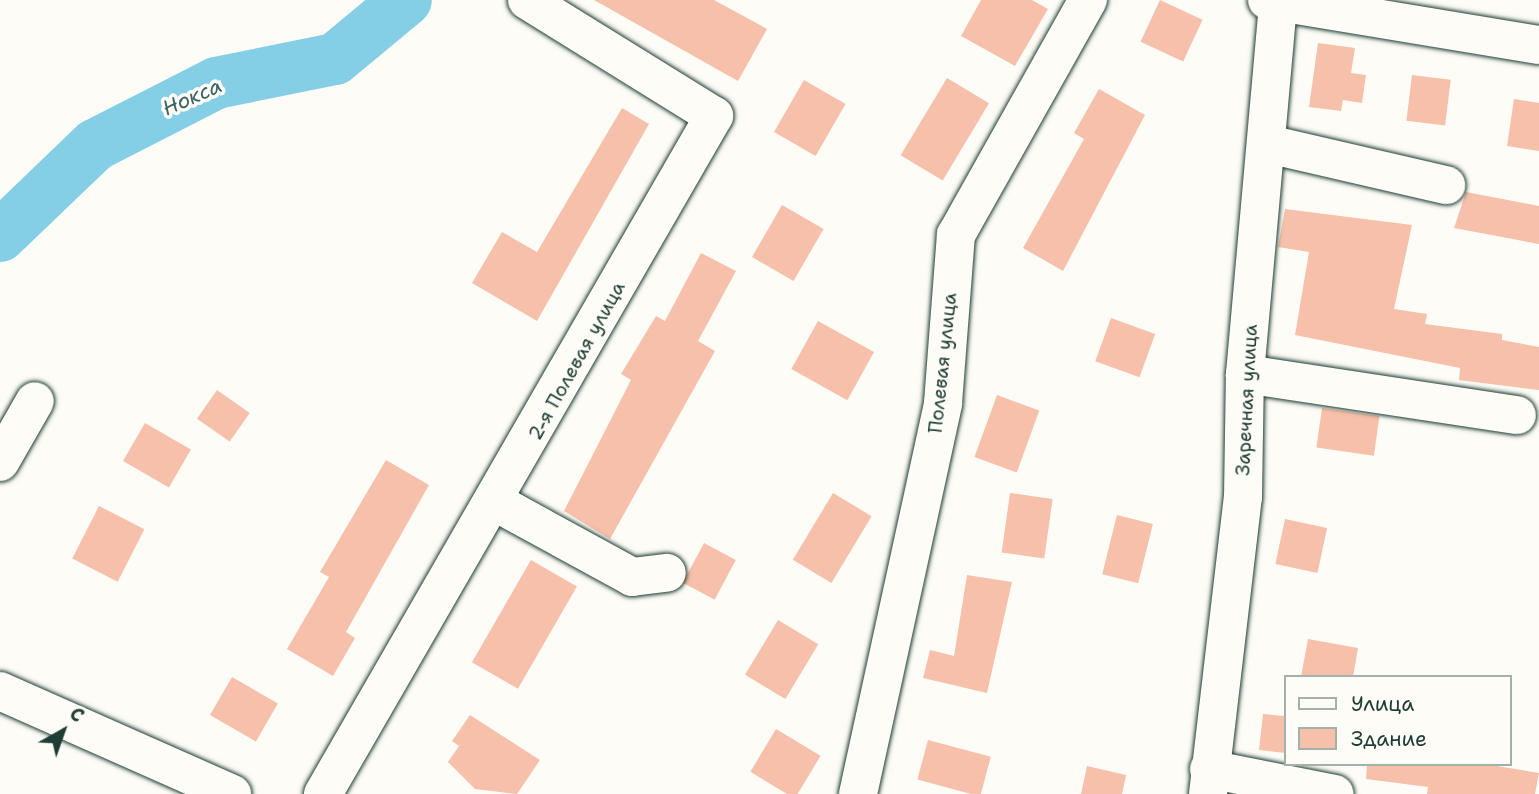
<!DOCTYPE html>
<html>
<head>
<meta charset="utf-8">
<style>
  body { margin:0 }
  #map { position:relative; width:1539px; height:794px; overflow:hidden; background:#fdfcf7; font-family:"Shantell Sans",sans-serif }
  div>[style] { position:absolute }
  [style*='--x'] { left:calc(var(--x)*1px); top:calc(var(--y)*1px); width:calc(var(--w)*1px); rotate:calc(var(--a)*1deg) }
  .river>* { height:52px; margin:-26px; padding:0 26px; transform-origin:26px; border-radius:26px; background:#85cfe6 }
  .building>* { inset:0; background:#f7c0aa; transform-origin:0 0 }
  .roads { filter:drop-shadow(0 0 2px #1f3d34) drop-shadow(0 0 2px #1f3d34) }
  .minor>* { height:38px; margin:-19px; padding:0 19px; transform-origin:19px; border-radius:19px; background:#fdfcf7 }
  span { translate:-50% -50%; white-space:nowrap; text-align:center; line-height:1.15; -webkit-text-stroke:7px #fdfcf7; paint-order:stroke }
  .street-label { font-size:19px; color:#1f3d34 }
  .water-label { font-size:21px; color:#386260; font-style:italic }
  .legend { position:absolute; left:1284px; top:675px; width:228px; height:91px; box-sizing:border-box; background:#fdfcf7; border:2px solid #a4b0a9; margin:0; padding:9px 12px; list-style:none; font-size:21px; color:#1f3d34 }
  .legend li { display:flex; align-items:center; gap:14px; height:35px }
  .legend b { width:35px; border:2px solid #a4b0a9 }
  .north { position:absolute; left:28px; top:696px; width:70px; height:70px; -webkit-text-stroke:5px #fdfcf7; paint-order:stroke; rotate:40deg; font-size:19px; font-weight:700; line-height:28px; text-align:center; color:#1f3d34 }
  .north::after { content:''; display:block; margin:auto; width:24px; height:32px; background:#1f3d34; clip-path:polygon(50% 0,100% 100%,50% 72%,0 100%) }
</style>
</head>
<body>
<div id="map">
  <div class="river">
    <div style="--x:0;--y:236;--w:132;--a:-43.8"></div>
    <div style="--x:95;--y:145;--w:136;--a:-27.1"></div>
    <div style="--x:216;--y:83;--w:121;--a:-11.4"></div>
    <div style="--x:335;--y:59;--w:92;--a:-39.7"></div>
  </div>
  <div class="building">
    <div style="clip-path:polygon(594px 0,714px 0,767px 29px,738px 81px)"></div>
    <div style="clip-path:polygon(981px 0,1032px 0,1048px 9px,1015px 66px,961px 36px)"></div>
    <div style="left:1160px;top:0;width:47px;height:46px;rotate:25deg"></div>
    <div style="clip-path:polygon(1318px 43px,1355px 48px,1351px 73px,1366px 75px,1362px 103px,1343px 100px,1341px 111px,1309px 107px)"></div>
    <div style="left:1412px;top:75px;width:39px;height:46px;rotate:7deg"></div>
    <div style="left:947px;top:78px;width:49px;height:90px;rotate:31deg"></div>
    <div style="left:804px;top:80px;width:48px;height:60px;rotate:30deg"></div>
    <div style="clip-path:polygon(1099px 89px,1145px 115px,1063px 271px,1023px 248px,1084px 139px,1074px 133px)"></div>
    <div style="clip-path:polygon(1514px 99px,1539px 103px,1539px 151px,1507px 146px)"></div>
    <div style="clip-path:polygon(622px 108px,649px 124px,537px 321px,472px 283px,502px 232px,537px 252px)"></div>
    <div style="clip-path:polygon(1466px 192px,1539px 206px,1539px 244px,1454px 228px)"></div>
    <div style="left:782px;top:205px;width:48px;height:60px;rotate:30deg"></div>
    <div style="clip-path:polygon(1285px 209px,1412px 225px,1394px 309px,1427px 314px,1425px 324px,1502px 334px,1502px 340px,1539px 347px,1539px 390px,1459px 380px,1460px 368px,1295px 335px,1309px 252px,1278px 247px)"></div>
    <div style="clip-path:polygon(701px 253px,736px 271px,698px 341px,715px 351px,610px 539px,564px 511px,631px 380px,621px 374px,656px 316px,665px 321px)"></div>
    <div style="left:1111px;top:318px;width:47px;height:46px;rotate:20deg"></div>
    <div style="left:818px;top:321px;width:64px;height:55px;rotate:29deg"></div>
    <div style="left:217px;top:390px;width:40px;height:35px;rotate:35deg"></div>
    <div style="left:997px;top:395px;width:45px;height:66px;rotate:20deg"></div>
    <div style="left:1322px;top:408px;width:58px;height:40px;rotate:8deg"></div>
    <div style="left:145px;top:423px;width:53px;height:44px;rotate:30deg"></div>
    <div style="clip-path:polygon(386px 460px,429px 485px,346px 632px,355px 638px,333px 676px,287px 649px,329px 577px,320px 572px)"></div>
    <div style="left:833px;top:493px;width:45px;height:78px;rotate:31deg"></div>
    <div style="left:1010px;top:493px;width:43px;height:60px;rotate:8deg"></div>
    <div style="left:99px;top:506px;width:51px;height:59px;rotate:27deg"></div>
    <div style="left:1117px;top:515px;width:37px;height:61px;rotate:14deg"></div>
    <div style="left:1285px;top:519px;width:43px;height:46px;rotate:12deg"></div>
    <div style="left:704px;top:543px;width:36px;height:45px;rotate:28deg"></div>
    <div style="left:531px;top:560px;width:53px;height:118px;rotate:30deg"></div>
    <div style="clip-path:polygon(967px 575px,1012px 582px,987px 693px,923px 678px,930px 650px,954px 656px)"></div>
    <div style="left:778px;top:620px;width:47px;height:64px;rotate:31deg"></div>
    <div style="clip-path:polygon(1308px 639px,1358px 648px,1353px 677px,1301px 677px)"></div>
    <div style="left:232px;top:677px;width:53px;height:44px;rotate:30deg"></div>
    <div style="clip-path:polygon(1263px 714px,1285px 716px,1285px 753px,1259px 750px)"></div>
    <div style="clip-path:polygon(470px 715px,540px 760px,517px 794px,475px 789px,448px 762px,459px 746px,452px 741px)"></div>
    <div style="left:776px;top:729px;width:52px;height:50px;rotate:31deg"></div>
    <div style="left:928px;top:740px;width:65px;height:41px;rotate:15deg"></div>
    <div style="clip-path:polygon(1367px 764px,1485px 764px,1539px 773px,1535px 794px,1427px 794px,1428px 787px,1366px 779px)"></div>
    <div style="clip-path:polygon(1087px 766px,1126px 775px,1122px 794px,1081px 794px)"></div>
  </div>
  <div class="roads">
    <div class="minor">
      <div style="--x:1267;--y:0;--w:276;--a:9.4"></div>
      <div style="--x:1268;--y:144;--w:183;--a:13"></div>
      <div style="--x:1245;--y:374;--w:275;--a:8.6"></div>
      <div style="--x:0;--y:462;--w:70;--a:-60.2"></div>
      <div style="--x:497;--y:503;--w:154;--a:28.7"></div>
      <div style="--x:632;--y:577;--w:35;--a:-7"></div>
      <div style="--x:0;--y:691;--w:254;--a:23.9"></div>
      <div style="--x:1209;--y:769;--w:128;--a:11.2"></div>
      <div style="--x:323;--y:794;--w:783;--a:-60.03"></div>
      <div style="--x:714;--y:116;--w:220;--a:-148.2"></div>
      <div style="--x:858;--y:794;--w:400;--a:-77.7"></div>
      <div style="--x:943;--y:403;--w:169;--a:-85.6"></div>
      <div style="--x:956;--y:235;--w:270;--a:-60.7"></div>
      <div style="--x:1208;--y:794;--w:299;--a:-83.3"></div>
      <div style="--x:1243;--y:497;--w:123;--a:-89.1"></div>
      <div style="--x:1245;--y:374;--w:371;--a:-84.9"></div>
    </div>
  </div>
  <div class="street-label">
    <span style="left:577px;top:361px;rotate:-61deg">2-я Полевая улица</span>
    <span style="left:943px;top:363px;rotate:-84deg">Полевая улица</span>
    <span style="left:1247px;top:400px;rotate:-87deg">Заречная улица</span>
  </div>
  <div class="water-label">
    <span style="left:192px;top:97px;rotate:-24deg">Нокса</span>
  </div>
  <ul class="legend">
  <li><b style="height:9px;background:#fdfcf7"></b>Улица</li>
  <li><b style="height:19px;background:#f7c0aa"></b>Здание</li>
  </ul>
  <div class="north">С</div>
</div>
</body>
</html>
